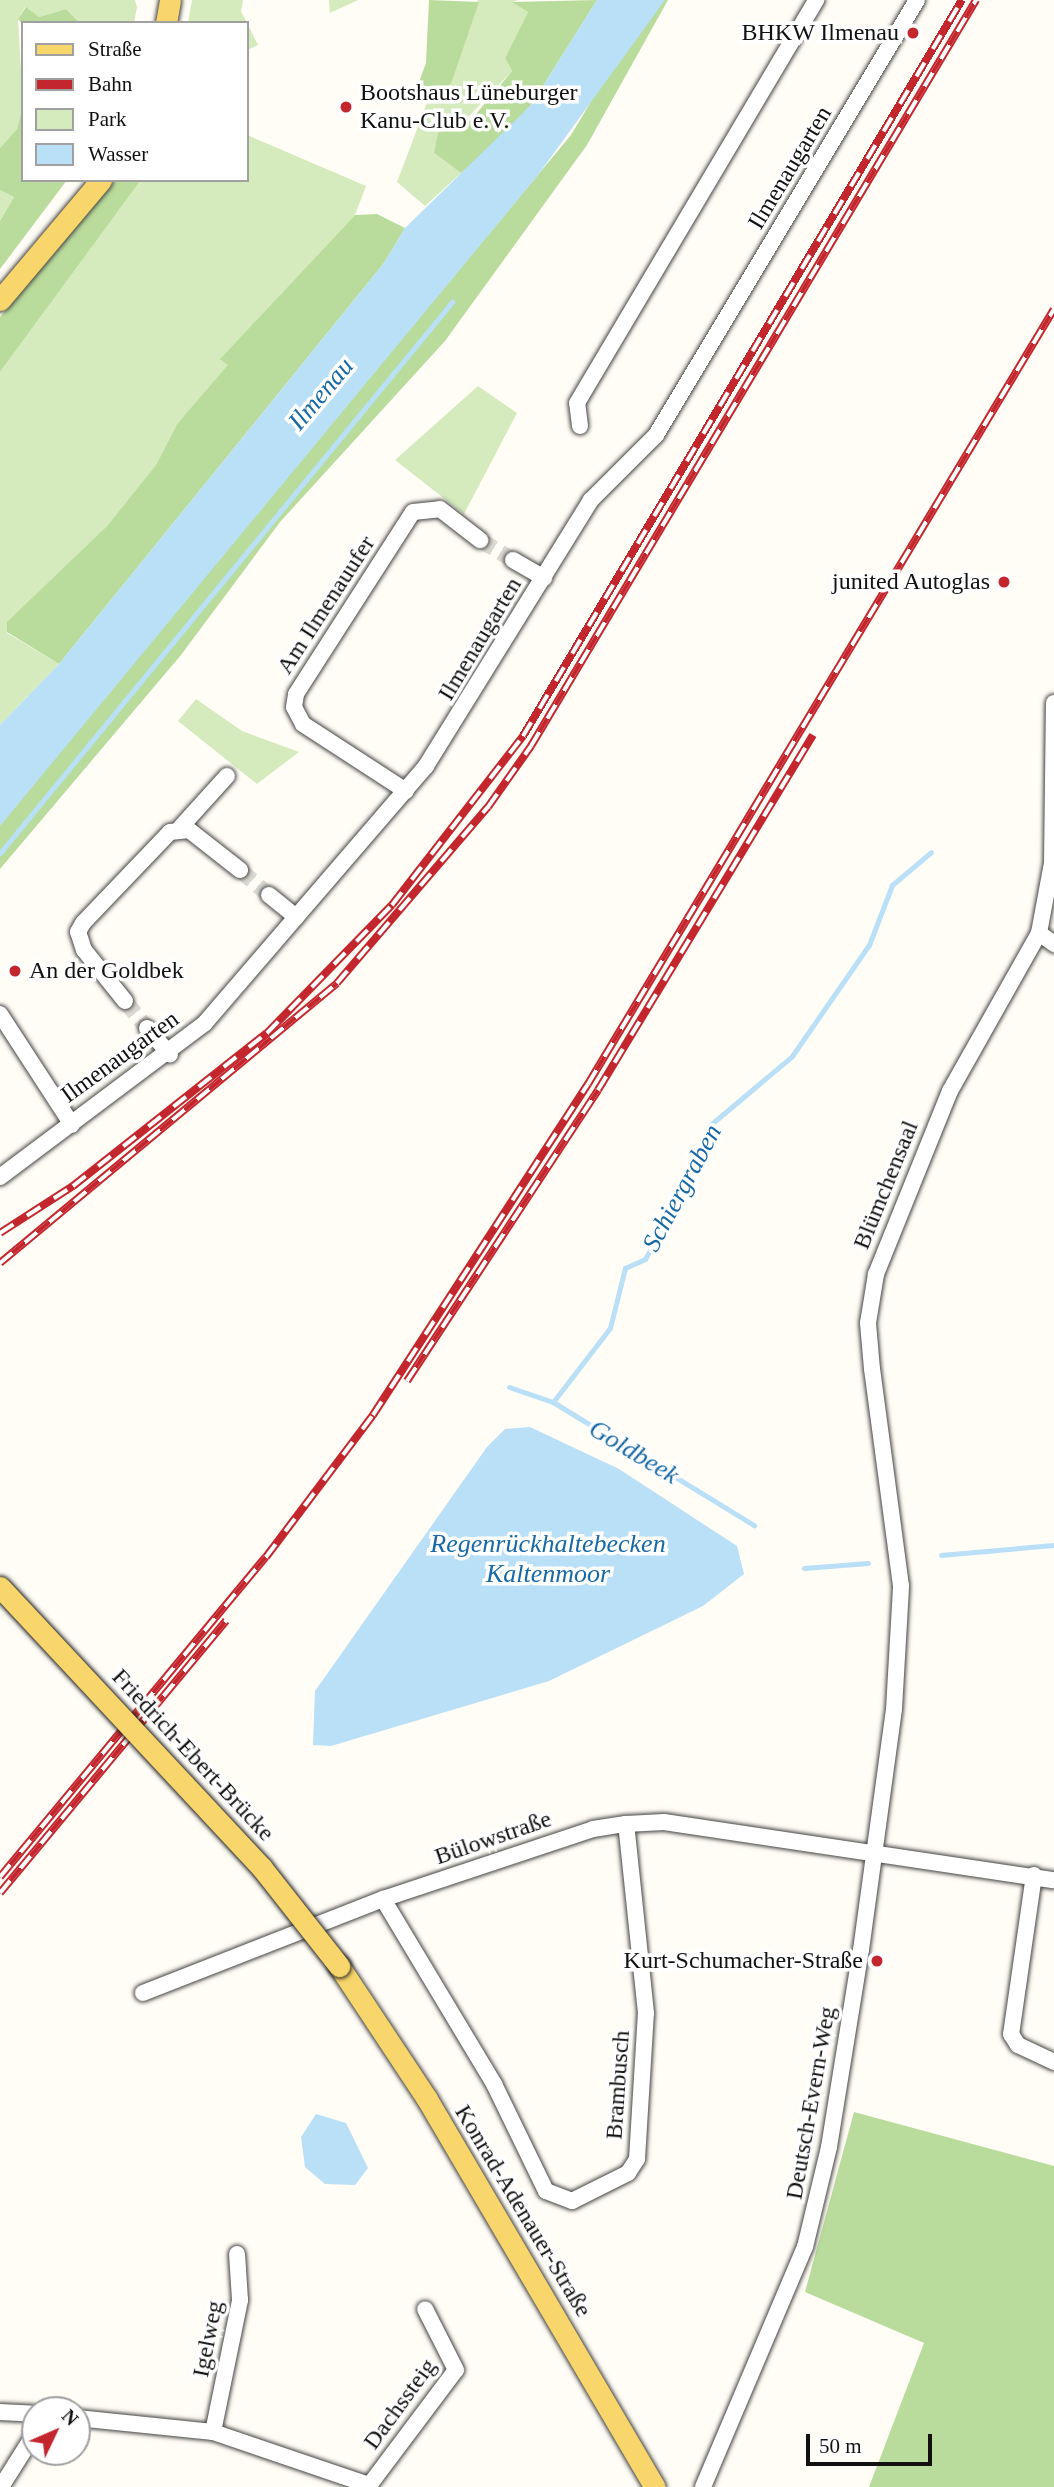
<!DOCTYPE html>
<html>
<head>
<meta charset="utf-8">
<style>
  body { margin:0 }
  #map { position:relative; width:1054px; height:2487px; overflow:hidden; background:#fffdf5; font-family:Georgia,serif }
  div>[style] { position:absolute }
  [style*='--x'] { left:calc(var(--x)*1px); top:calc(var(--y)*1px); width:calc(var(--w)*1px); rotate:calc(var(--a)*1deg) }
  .green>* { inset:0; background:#d5ebbd }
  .forest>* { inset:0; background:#b9dc9c }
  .water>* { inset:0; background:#b9e0f7 }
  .stream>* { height:5px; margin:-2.5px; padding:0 2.5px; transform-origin:2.5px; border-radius:2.5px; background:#b9e0f7 }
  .minor-tunnel>* { height:16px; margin-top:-8px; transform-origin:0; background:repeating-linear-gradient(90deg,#dbdad3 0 16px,transparent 0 24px) }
  .roads { filter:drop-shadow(0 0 2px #444) drop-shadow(0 0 2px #444) }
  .minor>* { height:16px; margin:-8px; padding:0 8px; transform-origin:8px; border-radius:8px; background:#fff }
  .major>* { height:21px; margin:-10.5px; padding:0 10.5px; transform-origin:10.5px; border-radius:10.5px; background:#f9d66b }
  .rail>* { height:8px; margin-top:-4px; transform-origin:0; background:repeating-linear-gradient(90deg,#fff 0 16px,#c4262e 0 32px); box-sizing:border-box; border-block:2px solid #c4262e }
  .bridges { filter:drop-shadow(0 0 2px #222) drop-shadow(0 0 2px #222) }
  .major-bridge>* { height:21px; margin:-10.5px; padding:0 10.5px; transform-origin:10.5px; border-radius:10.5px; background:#f9d66b }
  .dots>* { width:19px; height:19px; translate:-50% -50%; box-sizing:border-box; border:4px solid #fff; border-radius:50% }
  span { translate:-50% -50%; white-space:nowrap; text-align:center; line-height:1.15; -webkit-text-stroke:7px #fff; paint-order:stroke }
  .poi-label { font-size:24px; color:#111 }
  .right { translate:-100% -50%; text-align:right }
  .left { translate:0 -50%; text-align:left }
  .street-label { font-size:24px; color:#111 }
  .water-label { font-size:26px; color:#1768a6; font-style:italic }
  .legend { position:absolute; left:21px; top:21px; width:228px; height:161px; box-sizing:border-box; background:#fff; border:2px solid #a0a0a0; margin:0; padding:9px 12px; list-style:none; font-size:21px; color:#111 }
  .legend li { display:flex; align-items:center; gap:14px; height:35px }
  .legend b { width:35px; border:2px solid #a0a0a0 }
  .north { position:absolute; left:21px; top:2396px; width:70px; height:70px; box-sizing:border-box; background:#fff; border:2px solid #a0a0a0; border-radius:50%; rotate:46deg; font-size:19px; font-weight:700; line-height:28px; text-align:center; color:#111 }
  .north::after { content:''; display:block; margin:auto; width:24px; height:32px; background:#c4262e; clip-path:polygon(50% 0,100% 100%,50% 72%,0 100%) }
  .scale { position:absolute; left:806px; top:2434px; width:126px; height:32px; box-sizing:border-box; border:4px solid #111; border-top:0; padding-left:9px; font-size:21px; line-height:24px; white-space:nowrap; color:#111; -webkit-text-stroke:5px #fff; paint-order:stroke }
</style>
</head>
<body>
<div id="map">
  <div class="green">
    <div style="clip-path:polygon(0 0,135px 0,137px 7px,134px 23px,80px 23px,66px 9px,39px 17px,25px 7px,18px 19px,23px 105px,17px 129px,0 148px)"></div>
    <div style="clip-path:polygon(192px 0,243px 0,241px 11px,258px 45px,247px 50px,247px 23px,188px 23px)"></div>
    <div style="clip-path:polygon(329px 0,358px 0,330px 13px)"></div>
    <div style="clip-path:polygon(478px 0,518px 0,513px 2px,528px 12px,505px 58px,512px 71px,434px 153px,461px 173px,425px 206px,397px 182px,430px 95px,451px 84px)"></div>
    <div style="clip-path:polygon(247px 135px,366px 186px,355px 215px,221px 358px,229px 365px,177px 424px,156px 465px,106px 527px,8px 622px,7px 633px,59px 664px,0 725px,0 372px,141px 180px,247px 180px)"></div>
    <div style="clip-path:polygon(0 190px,14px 197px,0 221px)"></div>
    <div style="clip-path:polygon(478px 386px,517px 413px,464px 514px,395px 460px)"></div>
    <div style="clip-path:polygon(196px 699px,242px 731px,299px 752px,257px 784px,178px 721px)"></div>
  </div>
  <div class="forest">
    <div style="clip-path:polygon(429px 0,479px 2px,451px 84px,411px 104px,426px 63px)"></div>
    <div style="clip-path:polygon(597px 0,531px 105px,486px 152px,461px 173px,434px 153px,438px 133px,471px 120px,512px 71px,505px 58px,528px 12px,512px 2px)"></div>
    <div style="clip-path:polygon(652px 0,668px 0,587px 145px,445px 341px,280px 522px,181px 655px,0 869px,0 824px,571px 135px)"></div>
    <div style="clip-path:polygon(26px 7px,39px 17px,66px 9px,80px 23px,23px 25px,18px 19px)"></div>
    <div style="clip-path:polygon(23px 105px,23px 180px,67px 180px,0 269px,0 221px,14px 197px,0 190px,0 148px,17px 129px)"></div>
    <div style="clip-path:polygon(115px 180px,141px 180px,0 372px,0 317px)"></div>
    <div style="clip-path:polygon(377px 214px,405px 228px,384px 263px,59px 664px,7px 632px,7px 622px,106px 527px,156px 465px,177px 424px,228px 365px,220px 359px,355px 215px)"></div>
    <div style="clip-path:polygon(854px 2112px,1054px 2166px,1054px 2487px,869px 2487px,924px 2343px,805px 2292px)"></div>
  </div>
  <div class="water">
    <div style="clip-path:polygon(597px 0,665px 0,538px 175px,0 826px,0 725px,59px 664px,384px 263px,405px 228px,531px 105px)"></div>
    <div style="clip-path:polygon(530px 1427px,619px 1469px,737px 1546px,744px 1574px,703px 1606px,549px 1681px,331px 1746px,313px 1745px,315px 1691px,487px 1447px,505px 1429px)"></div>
    <div style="clip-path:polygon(316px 2114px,346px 2123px,368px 2168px,355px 2185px,325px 2184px,305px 2167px,301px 2137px)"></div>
  </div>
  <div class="stream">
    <div style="--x:0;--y:853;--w:713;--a:-50.64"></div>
    <div style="--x:509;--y:1387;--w:46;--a:18.8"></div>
    <div style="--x:553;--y:1402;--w:236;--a:31.5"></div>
    <div style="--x:553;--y:1402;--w:93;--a:-52.4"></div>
    <div style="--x:610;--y:1328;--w:62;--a:-76"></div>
    <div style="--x:625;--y:1268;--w:22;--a:-24"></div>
    <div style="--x:645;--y:1259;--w:84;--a:-60.7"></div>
    <div style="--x:686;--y:1186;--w:64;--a:-69"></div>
    <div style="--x:709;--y:1126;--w:109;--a:-40.1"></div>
    <div style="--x:792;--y:1056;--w:135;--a:-55.3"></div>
    <div style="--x:869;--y:945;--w:64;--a:-69"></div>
    <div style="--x:892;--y:885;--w:51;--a:-40.2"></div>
    <div style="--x:941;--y:1555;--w:113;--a:-5.1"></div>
    <div style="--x:804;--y:1568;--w:64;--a:-4.5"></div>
  </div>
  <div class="minor-tunnel">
    <div style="--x:480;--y:540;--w:39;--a:31"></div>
    <div style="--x:240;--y:870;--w:38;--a:41"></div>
    <div style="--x:125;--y:1001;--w:35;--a:51"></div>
  </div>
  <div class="roads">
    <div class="minor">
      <div style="--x:580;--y:426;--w:23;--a:-97"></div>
      <div style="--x:577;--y:403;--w:469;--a:-59.3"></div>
      <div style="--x:513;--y:560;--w:36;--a:30"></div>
      <div style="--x:406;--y:791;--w:123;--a:-147"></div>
      <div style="--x:303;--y:724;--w:19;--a:-118"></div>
      <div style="--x:294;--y:707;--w:13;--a:-81"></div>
      <div style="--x:296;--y:694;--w:216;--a:-57.3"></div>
      <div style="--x:413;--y:512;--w:27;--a:-6"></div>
      <div style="--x:440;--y:509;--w:51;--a:37.8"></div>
      <div style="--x:180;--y:828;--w:70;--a:-47.9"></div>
      <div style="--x:269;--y:895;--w:35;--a:39"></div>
      <div style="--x:1039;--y:933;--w:19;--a:36"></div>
      <div style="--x:125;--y:1001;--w:65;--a:-128.8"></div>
      <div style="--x:84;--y:950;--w:19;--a:-108"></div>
      <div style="--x:78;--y:932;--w:10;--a:-61"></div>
      <div style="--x:83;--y:923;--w:126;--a:-46.3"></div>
      <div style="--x:170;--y:832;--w:19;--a:-6"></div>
      <div style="--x:189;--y:830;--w:65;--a:38.1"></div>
      <div style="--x:0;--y:1014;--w:132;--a:57"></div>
      <div style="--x:147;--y:1028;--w:35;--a:49"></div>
      <div style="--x:0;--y:1177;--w:256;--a:-36.9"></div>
      <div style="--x:205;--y:1023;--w:339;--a:-49.3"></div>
      <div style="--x:426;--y:766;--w:313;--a:-58.2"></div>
      <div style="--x:591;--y:500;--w:92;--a:-45"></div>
      <div style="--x:656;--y:435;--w:507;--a:-59.04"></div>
      <div style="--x:1034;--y:1875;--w:161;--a:98.2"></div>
      <div style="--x:1011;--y:2034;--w:13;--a:58"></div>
      <div style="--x:1018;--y:2045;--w:40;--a:25"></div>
      <div style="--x:383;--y:1899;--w:216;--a:59"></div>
      <div style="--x:494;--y:2084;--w:119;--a:64.1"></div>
      <div style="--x:546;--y:2191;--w:28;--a:21"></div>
      <div style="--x:572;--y:2201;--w:63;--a:-26.6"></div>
      <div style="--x:628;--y:2173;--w:17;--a:-57"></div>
      <div style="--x:637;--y:2159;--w:146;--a:-86.5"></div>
      <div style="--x:646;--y:2013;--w:190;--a:-96"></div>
      <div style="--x:143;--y:1993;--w:258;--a:-21.4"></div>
      <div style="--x:383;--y:1899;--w:221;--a:-18.4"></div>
      <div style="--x:593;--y:1829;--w:33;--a:-9"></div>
      <div style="--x:626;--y:1824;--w:38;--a:-3"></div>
      <div style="--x:664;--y:1822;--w:394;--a:8.5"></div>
      <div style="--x:0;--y:2412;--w:35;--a:3"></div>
      <div style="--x:77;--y:2418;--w:137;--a:5.9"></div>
      <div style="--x:213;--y:2432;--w:165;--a:18.8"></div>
      <div style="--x:213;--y:2432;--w:135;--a:-78.4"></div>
      <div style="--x:240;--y:2300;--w:46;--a:-93.7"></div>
      <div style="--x:1;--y:2487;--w:64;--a:-57.8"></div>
      <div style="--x:368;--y:2487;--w:146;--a:-53.1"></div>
      <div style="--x:456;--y:2370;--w:68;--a:-116.9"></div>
      <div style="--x:703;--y:2487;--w:261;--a:-67"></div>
      <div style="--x:805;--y:2247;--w:103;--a:-76.5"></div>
      <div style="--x:829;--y:2147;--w:200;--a:-80.8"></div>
      <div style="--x:861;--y:1950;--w:243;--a:-82.2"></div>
      <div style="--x:894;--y:1709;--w:123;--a:-86.7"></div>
      <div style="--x:901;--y:1586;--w:219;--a:-97.6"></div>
      <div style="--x:872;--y:1369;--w:46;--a:-95"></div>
      <div style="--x:868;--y:1323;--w:50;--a:-80.7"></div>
      <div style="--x:876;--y:1274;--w:197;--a:-68"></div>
      <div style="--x:950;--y:1091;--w:181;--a:-60.6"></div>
      <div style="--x:1039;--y:933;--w:71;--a:-79.5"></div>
      <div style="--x:1052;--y:863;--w:160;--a:-89.3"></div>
    </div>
    <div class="major">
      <div style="--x:166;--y:23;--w:23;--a:-80"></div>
      <div style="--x:0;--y:300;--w:157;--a:-49.9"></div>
      <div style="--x:339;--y:1966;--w:159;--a:56.5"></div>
      <div style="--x:427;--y:2099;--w:450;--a:59.6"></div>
    </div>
  </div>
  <div class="rail">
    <div style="--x:0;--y:1233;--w:87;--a:-32.8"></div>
    <div style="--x:73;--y:1186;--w:247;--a:-38.3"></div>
    <div style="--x:267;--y:1033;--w:179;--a:-45.7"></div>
    <div style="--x:392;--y:905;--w:214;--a:-52.2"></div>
    <div style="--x:523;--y:736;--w:857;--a:-59.19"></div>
    <div style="--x:0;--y:1263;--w:438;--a:-39.7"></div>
    <div style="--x:337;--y:983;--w:232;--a:-49.4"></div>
    <div style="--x:488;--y:807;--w:75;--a:-54.8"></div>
    <div style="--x:531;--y:746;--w:869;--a:-59.18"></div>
    <div style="--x:407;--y:1381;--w:348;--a:-56.7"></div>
    <div style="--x:598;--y:1090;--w:415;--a:-58.8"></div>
    <div style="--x:0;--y:1877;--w:416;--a:-50.3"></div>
    <div style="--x:266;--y:1557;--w:178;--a:-53"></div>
    <div style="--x:373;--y:1415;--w:395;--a:-57"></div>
    <div style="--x:588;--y:1084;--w:904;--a:-58.98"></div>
    <div style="--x:0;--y:1893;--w:354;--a:-50.3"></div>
  </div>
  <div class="bridges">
    <div class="major-bridge">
      <div style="--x:0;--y:1587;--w:384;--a:47"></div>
      <div style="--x:262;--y:1868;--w:125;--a:51.8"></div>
    </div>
  </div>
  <div class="dots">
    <div style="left:913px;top:33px;background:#c4262e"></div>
    <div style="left:346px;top:107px;background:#c4262e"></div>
    <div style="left:1004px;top:582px;background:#c4262e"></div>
    <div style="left:15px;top:971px;background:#c4262e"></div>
    <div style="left:877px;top:1961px;background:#c4262e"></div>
  </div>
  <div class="poi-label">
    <span class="right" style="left:899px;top:33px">BHKW Ilmenau</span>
    <span class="left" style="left:360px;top:107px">Bootshaus Lüneburger<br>Kanu-Club e.V.</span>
    <span class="right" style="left:990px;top:582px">junited Autoglas</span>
    <span class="left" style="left:29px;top:971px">An der Goldbek</span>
    <span class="right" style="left:863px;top:1961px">Kurt-Schumacher-Straße</span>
  </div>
  <div class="street-label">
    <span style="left:790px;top:168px;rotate:-59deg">Ilmenaugarten</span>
    <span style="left:326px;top:605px;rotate:-57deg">Am Ilmenauufer</span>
    <span style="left:480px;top:639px;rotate:-59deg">Ilmenaugarten</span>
    <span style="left:120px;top:1057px;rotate:-36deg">Ilmenaugarten</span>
    <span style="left:886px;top:1185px;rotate:-68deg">Blümchensaal</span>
    <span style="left:193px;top:1755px;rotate:47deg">Friedrich-Ebert-Brücke</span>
    <span style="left:493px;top:1838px;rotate:-19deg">Bülowstraße</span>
    <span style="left:618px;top:2085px;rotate:-86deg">Brambusch</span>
    <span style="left:811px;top:2103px;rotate:-80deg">Deutsch-Evern-Weg</span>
    <span style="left:523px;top:2211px;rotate:59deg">Konrad-Adenauer-Straße</span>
    <span style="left:208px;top:2339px;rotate:-79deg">Igelweg</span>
    <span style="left:400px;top:2404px;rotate:-54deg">Dachssteig</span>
  </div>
  <div class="water-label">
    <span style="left:321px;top:394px;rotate:-50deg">Ilmenau</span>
    <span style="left:682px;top:1188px;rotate:-62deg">Schiergraben</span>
    <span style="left:634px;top:1452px;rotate:31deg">Goldbeek</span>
    <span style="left:548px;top:1559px">Regenrückhaltebecken<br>Kaltenmoor</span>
  </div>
  <ul class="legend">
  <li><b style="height:9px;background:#f9d66b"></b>Straße</li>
  <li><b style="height:9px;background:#c4262e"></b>Bahn</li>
  <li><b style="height:19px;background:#d5ebbd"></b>Park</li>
  <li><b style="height:19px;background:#b9e0f7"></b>Wasser</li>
  </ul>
  <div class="north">N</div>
  <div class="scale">50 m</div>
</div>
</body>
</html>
